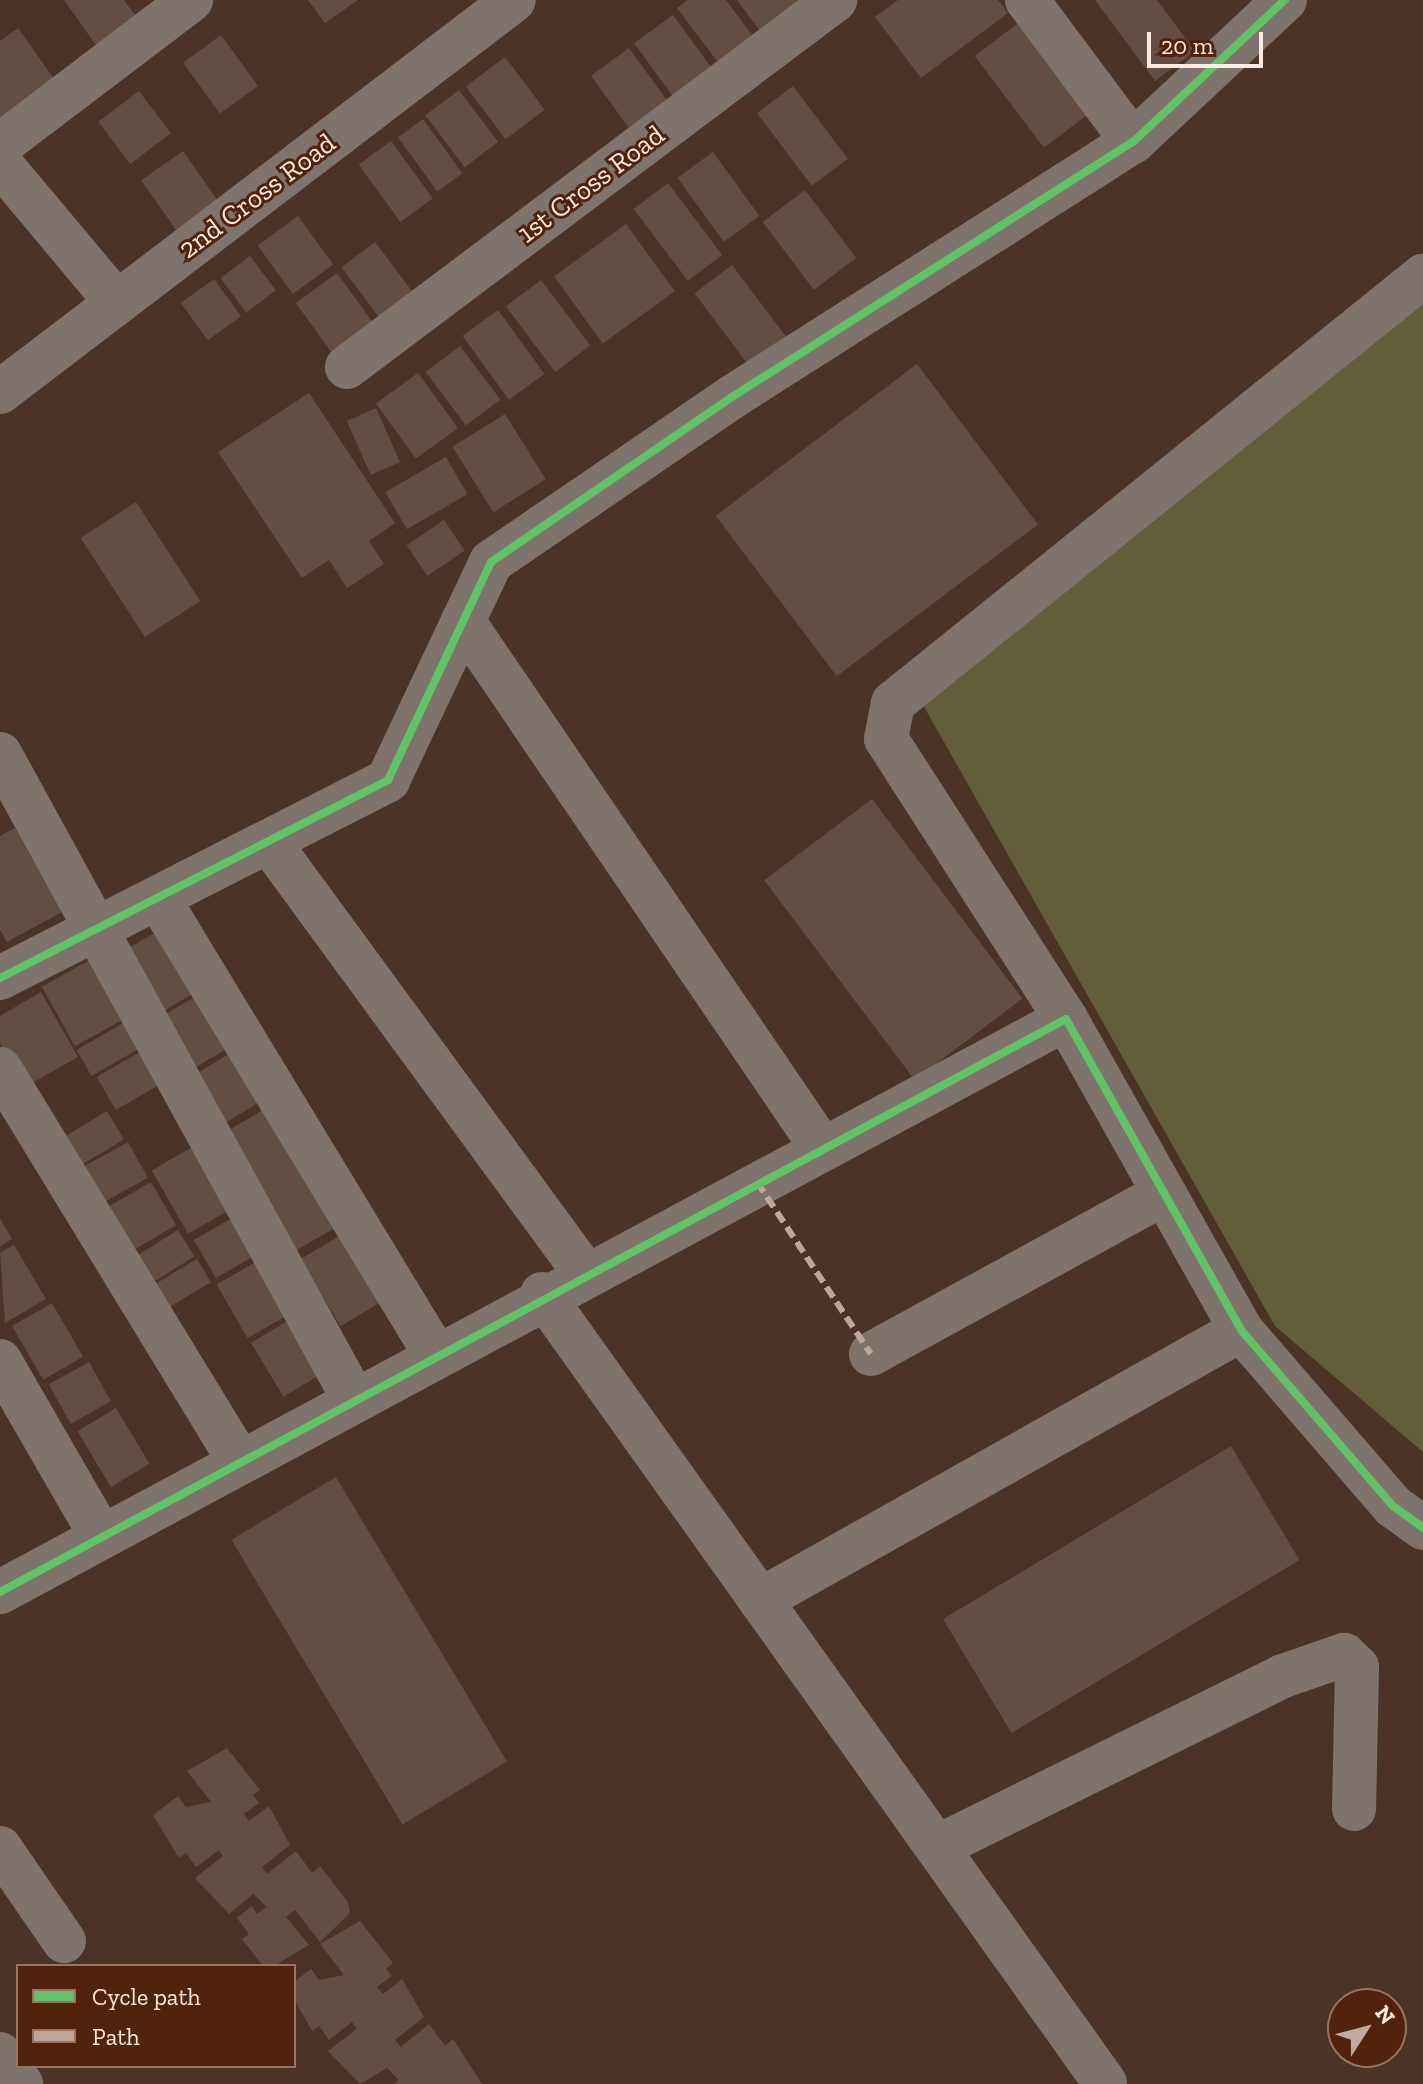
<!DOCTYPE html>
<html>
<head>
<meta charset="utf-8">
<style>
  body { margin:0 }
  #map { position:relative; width:1423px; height:2084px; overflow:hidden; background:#4d3326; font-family:"Zilla Slab",serif }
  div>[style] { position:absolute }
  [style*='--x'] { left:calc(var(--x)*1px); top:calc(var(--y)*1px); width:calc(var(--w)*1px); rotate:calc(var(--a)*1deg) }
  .green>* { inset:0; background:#635e3a }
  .building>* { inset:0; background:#644d43; transform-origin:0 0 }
  .street>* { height:44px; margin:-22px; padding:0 22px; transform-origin:22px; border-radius:22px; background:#7f746d }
  .quiet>* { height:6px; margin-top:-3px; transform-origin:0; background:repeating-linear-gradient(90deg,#c0a59a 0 12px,transparent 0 18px) }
  .cycleway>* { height:8px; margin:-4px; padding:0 4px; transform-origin:4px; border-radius:4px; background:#61c268 }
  span { translate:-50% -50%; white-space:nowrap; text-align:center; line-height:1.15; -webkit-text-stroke:6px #51230c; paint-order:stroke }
  .street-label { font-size:28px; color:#fdeae2 }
  .legend { position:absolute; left:16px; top:1964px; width:280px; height:104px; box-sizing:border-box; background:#51230c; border:2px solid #967362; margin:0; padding:10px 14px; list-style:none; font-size:24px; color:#fdeae2 }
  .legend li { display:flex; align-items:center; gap:16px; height:40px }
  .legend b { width:40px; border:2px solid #967362 }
  .north { position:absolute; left:1327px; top:1988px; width:80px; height:80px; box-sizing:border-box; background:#51230c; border:2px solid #967362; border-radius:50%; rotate:54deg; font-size:22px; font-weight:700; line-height:32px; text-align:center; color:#fdeae2 }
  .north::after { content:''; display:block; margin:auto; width:28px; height:36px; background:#bfaaa0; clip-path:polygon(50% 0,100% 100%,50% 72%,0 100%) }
  .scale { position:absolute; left:1147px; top:32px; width:116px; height:36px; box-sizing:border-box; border:4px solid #fdeae2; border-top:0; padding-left:10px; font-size:24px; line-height:28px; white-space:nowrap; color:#fdeae2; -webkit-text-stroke:6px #51230c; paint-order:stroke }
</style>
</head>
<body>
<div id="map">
  <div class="green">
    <div style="clip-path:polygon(1423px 300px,1423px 1452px,1275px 1326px,923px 705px)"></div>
  </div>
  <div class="building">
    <div style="clip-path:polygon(64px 0,124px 0,143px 26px,103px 55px)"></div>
    <div style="clip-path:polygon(308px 0,358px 0,325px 23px)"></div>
    <div style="clip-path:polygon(688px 0,726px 0,758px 43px,723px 69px,677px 8px)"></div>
    <div style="clip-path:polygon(737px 0,797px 0,804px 10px,766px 39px)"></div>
    <div style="clip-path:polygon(898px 0,998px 0,1008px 13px,921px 78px,875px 17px)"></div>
    <div style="clip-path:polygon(1095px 0,1157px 0,1195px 51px,1155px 81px)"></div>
    <div style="left:673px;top:15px;width:73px;height:48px;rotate:54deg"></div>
    <div style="left:1021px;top:21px;width:115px;height:58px;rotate:53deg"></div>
    <div style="clip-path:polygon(18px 28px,62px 90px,0 123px,0 41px)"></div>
    <div style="left:221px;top:35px;width:63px;height:47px;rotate:54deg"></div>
    <div style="left:629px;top:48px;width:73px;height:47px;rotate:54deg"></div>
    <div style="left:505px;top:57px;width:66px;height:49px;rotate:53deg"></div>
    <div style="left:793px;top:86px;width:91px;height:45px;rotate:53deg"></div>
    <div style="left:459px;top:90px;width:65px;height:42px;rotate:53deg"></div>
    <div style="left:139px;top:91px;width:53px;height:51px;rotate:53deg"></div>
    <div style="left:423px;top:119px;width:67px;height:31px;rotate:54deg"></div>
    <div style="left:391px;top:141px;width:71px;height:40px;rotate:54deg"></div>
    <div style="left:183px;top:151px;width:72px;height:51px;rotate:55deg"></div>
    <div style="left:713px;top:152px;width:79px;height:44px;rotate:54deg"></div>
    <div style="left:668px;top:183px;width:90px;height:43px;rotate:53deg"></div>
    <div style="left:805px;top:190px;width:85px;height:53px;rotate:53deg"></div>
    <div style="left:298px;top:216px;width:60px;height:50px;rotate:54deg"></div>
    <div style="left:626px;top:224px;width:83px;height:89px;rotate:54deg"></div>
    <div style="left:375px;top:242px;width:70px;height:42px;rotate:53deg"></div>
    <div style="left:250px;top:256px;width:43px;height:37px;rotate:53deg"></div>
    <div style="left:732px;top:265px;width:95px;height:47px;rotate:53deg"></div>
    <div style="left:337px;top:273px;width:75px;height:51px;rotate:54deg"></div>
    <div style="left:214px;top:279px;width:46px;height:41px;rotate:54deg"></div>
    <div style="left:541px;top:280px;width:82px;height:44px;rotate:53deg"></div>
    <div style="left:498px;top:310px;width:79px;height:44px;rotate:54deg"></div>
    <div style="left:460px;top:346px;width:67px;height:43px;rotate:53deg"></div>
    <div style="left:917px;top:364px;width:201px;height:252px;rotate:53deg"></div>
    <div style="left:418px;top:373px;width:68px;height:52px;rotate:54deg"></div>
    <div style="clip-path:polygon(309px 393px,395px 523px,369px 541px,384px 564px,347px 588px,329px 560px,302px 578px,218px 452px)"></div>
    <div style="left:376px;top:408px;width:59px;height:32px;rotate:66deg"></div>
    <div style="left:505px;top:414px;width:77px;height:62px;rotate:58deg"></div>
    <div style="left:446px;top:457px;width:43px;height:70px;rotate:60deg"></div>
    <div style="left:136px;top:502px;width:118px;height:66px;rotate:57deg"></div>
    <div style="left:444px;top:520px;width:37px;height:45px;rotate:56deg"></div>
    <div style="left:872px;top:799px;width:250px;height:135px;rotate:53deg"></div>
    <div style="clip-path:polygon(15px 828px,62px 912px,7px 942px,0 930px,0 836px)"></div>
    <div style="left:158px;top:931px;width:72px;height:47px;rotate:60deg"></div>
    <div style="left:90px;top:960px;width:68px;height:55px;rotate:61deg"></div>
    <div style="clip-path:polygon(41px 992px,78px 1057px,25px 1087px,0 1043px,0 1016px)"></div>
    <div style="left:196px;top:996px;width:61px;height:48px;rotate:59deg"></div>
    <div style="left:125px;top:1022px;width:30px;height:56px;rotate:60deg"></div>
    <div style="left:234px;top:1051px;width:57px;height:52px;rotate:59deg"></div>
    <div style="left:140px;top:1052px;width:38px;height:50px;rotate:60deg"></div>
    <div style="left:265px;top:1109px;width:138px;height:53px;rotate:60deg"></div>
    <div style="left:107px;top:1111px;width:33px;height:52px;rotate:59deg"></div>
    <div style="left:128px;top:1142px;width:41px;height:56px;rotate:61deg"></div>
    <div style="left:201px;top:1142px;width:73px;height:57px;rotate:60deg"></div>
    <div style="left:151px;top:1182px;width:50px;height:55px;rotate:60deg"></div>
    <div style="clip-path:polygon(0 1218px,12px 1239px,0 1246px)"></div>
    <div style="left:232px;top:1218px;width:44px;height:44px;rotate:60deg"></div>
    <div style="left:178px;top:1230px;width:31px;height:52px;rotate:58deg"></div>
    <div style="left:346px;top:1232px;width:78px;height:53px;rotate:59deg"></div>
    <div style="clip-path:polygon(14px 1245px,46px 1299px,5px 1323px,0 1253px)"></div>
    <div style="left:266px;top:1256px;width:62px;height:57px;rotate:60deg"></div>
    <div style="left:197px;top:1259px;width:27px;height:52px;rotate:59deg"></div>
    <div style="left:52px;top:1303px;width:62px;height:46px;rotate:60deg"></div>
    <div style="left:299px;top:1314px;width:63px;height:56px;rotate:59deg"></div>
    <div style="left:89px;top:1362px;width:45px;height:46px;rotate:61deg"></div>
    <div style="left:116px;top:1408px;width:65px;height:45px;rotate:59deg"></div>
    <div style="left:1231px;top:1446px;width:133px;height:336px;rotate:59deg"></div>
    <div style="left:336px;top:1477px;width:332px;height:122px;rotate:59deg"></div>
    <div style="clip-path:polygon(227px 1748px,260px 1790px,253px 1795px,259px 1803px,244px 1814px,249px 1821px,269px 1806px,290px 1845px,262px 1867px,267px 1874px,296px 1851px,312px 1873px,320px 1866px,348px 1902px,350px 1913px,320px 1942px,295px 1910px,286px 1917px,309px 1945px,274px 1966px,263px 1966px,242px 1939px,249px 1934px,237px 1918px,252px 1906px,257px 1914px,266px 1907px,262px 1902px,253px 1894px,229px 1914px,195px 1878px,223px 1856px,219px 1850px,196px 1867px,186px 1853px,179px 1858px,153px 1815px,178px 1796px,186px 1807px,211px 1802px,187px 1771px)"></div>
    <div style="clip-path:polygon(360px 1921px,393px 1963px,386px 1969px,392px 1976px,377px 1987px,383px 1994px,402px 1979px,424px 2017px,395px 2040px,401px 2047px,429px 2024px,445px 2046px,453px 2039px,482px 2084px,394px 2084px,399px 2080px,387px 2068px,360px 2084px,328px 2051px,357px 2029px,352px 2022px,329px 2040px,319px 2026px,312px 2031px,294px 1999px,294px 1982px,311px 1969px,319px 1980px,344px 1975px,320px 1944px)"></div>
  </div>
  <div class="street">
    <div style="--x:1027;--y:0;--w:177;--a:53.3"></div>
    <div style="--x:0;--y:145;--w:240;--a:-37.2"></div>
    <div style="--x:0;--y:163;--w:182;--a:50.1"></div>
    <div style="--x:347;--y:367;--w:611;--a:-36.94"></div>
    <div style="--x:0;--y:392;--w:646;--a:-37.33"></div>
    <div style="--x:463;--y:621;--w:638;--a:55.74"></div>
    <div style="--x:0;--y:754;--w:734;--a:61.27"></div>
    <div style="--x:269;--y:842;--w:533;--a:53.78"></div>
    <div style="--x:158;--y:898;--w:534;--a:58.72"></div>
    <div style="--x:0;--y:978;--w:436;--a:-27"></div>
    <div style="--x:388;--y:780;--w:241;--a:-64.7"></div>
    <div style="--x:491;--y:562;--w:292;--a:-34.4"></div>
    <div style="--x:732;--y:397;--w:475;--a:-32.5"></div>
    <div style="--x:1133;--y:142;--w:208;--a:-43.1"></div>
    <div style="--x:1066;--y:1019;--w:333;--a:-122.7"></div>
    <div style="--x:886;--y:739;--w:37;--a:-79"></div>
    <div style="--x:893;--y:703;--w:681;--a:-38.86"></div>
    <div style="--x:0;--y:1069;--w:459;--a:58.6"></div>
    <div style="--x:542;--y:1294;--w:969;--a:54.49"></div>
    <div style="--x:871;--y:1354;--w:332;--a:-28.7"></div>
    <div style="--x:0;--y:1361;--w:202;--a:60"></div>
    <div style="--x:0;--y:1592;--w:1210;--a:-28.26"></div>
    <div style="--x:1066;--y:1019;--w:357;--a:60.6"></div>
    <div style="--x:1241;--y:1330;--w:233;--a:49.2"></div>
    <div style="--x:1393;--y:1506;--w:37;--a:36"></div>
    <div style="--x:760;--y:1600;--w:552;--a:-29.31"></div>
    <div style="--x:937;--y:1847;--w:386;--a:-26.3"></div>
    <div style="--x:1283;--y:1676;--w:65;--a:-19"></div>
    <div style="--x:1344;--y:1655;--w:18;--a:43"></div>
    <div style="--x:1357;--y:1667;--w:142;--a:91.2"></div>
    <div style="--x:0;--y:1848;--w:113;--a:55.5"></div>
    <div style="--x:0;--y:2054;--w:37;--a:55"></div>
  </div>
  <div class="quiet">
    <div style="--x:757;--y:1182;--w:206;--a:56.5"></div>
  </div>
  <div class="cycleway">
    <div style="--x:0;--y:978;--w:436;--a:-27"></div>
    <div style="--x:388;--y:780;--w:241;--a:-64.7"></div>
    <div style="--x:491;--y:562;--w:292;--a:-34.4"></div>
    <div style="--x:732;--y:397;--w:475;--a:-32.5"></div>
    <div style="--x:1133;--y:142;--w:208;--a:-43.1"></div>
    <div style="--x:0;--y:1592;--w:1210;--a:-28.26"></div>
    <div style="--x:1066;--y:1019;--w:357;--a:60.6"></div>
    <div style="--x:1241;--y:1330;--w:233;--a:49.2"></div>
    <div style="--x:1393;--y:1506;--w:37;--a:36"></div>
  </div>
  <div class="street-label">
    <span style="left:591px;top:184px;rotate:-37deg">1st Cross Road</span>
    <span style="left:257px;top:196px;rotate:-37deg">2nd Cross Road</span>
  </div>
  <ul class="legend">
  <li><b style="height:10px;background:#61c268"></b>Cycle path</li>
  <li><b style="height:10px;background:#c0a59a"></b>Path</li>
  </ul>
  <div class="north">N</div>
  <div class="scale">20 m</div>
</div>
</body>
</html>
